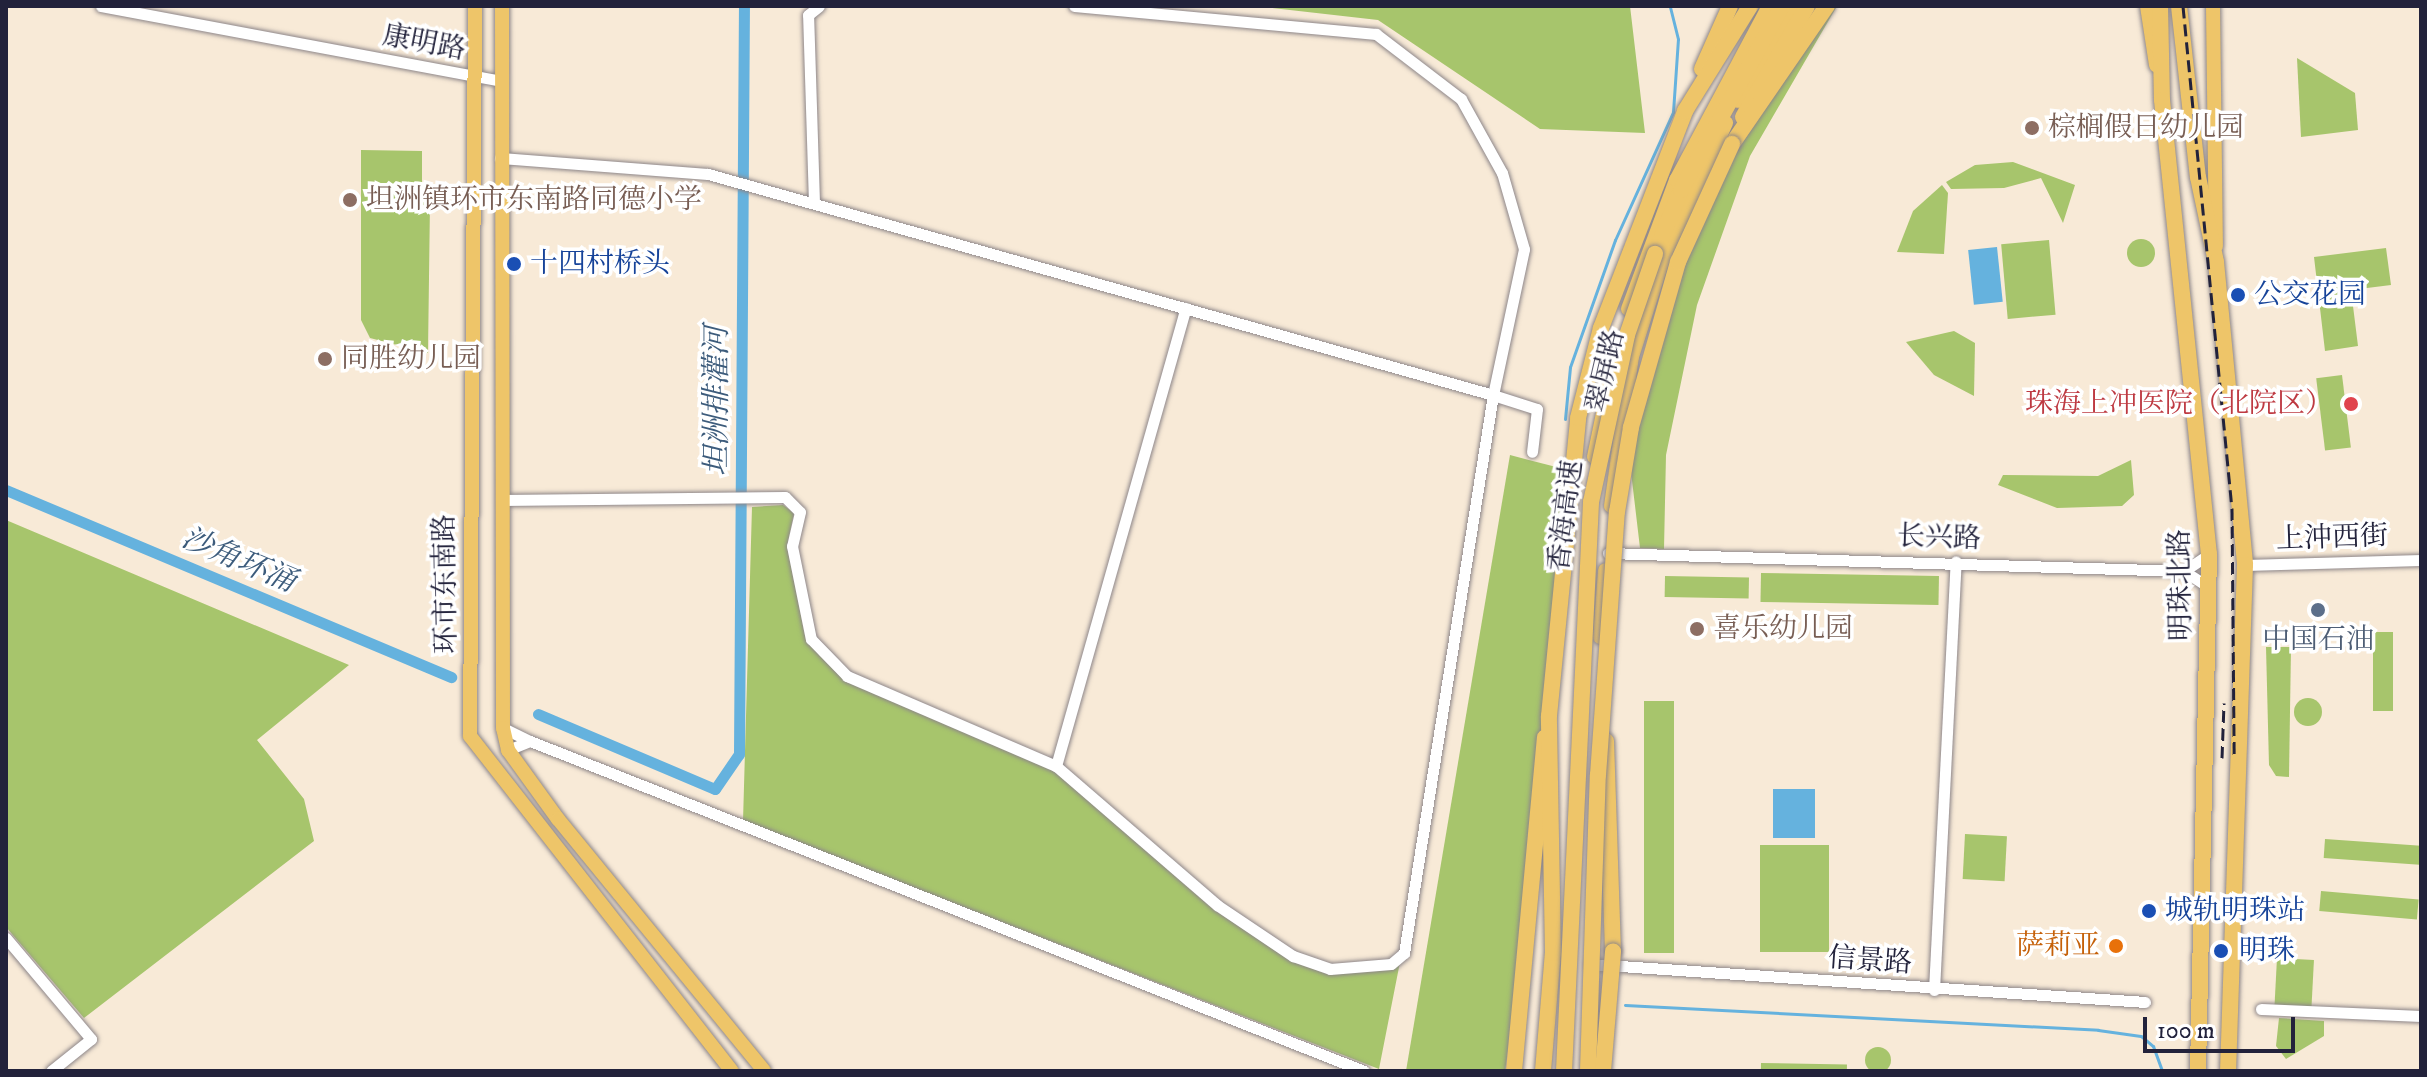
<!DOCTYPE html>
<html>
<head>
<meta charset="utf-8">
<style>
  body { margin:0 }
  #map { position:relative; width:2427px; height:1077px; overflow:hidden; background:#f8ead7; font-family:"IM FELL DW Pica","Noto Serif SC",serif }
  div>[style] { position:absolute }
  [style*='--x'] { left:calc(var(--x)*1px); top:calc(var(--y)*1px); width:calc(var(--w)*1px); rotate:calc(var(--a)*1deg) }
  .green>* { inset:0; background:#a7c56c; transform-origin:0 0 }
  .round { border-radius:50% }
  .water>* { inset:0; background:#65b2de; transform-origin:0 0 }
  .stream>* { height:3px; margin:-1.5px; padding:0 1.5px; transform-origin:1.5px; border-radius:1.5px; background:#65b2de }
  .canal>* { height:11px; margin:-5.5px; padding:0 5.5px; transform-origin:5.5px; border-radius:5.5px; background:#65b2de }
  .roads { filter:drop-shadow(0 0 2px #8d8689) drop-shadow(0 0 2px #8d8689) }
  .minor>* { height:11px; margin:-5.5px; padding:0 5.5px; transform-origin:5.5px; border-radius:5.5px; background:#fff }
  .major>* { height:14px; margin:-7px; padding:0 7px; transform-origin:7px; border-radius:7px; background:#eec569 }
  .highway>* { height:16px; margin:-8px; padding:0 8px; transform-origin:8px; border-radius:8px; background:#eec569 }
  .rail>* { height:3px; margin-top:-1.5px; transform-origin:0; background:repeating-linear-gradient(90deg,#22223b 0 12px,transparent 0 18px) }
  .bridges { filter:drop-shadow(0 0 2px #8d8689) drop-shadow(0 0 2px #8d8689) }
  .highway-bridge>* { height:16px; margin:-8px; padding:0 8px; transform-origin:8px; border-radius:8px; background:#eec569 }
  .dots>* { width:22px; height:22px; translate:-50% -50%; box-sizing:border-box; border:4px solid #fff; border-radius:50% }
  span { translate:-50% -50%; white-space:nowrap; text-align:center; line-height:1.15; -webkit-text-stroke:7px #fff; paint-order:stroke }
  .street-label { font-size:28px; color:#22223b }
  .education-label { font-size:28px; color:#785e54 }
  .left { translate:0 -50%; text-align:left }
  .transit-label { font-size:28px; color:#164399 }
  .health-label { font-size:28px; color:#be3a42 }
  .right { translate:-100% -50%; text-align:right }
  .service-label { font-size:28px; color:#4e5e75 }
  .food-label { font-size:28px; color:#c56008 }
  .water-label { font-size:30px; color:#3d5c7c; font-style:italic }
  .frame { position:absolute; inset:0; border:8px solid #22223b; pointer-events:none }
  .scale { position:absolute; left:2143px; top:1017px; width:152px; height:36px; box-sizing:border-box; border:4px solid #22223b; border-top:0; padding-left:10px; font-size:24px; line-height:28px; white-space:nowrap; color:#22223b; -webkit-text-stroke:6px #fff; paint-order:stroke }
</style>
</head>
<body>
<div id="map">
  <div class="green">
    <div style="clip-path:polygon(1255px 6px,1630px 6px,1645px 133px,1540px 129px,1378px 20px)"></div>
    <div style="clip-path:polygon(1812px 6px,1837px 6px,1750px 156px,1697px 305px,1666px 455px,1664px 549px,1640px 548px,1627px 438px,1674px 266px)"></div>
    <div style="clip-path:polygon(2297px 58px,2355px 93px,2358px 130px,2301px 137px)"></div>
    <div style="clip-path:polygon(361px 150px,422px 151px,422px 201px,430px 203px,428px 353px,370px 338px,361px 320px)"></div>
    <div style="clip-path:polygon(2013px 162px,2075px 185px,2063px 223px,2041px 178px,2004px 188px,1951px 189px,1946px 182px,1975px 165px)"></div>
    <div style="clip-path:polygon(1942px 185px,1948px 193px,1944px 254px,1897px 252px,1913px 211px)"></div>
    <div class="round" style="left:2127px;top:239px;width:28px;height:28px"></div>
    <div style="left:2049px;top:240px;width:75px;height:48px;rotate:85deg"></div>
    <div style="clip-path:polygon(2386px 248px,2391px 285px,2351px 290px,2358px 346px,2325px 351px,2314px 257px)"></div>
    <div style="clip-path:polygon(1954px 331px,1975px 343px,1974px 396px,1934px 375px,1906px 342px)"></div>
    <div style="left:2342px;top:375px;width:73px;height:26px;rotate:83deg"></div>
    <div style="clip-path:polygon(1510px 455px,1564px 469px,1527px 924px,1505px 1071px,1406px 1071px)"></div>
    <div style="clip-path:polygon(2131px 460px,2134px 495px,2122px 506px,2057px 508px,1998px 485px,2003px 475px,2098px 476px)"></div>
    <div style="clip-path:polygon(783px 505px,794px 513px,787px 546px,806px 641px,843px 679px,1053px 770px,1214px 910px,1291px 960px,1329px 975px,1392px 968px,1401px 957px,1379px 1069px,743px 821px,752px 507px)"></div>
    <div style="clip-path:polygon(6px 520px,349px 665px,257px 740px,304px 799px,314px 841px,84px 1018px,6px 927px)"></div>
    <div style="left:1761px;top:573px;width:178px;height:29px;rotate:1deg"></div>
    <div style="left:1665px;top:576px;width:84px;height:21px;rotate:1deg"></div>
    <div style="left:2373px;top:632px;width:20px;height:79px"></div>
    <div style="clip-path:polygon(2266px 647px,2291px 647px,2289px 777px,2276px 776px,2269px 765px)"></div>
    <div class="round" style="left:2294px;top:698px;width:28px;height:28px"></div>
    <div style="left:1644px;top:701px;width:30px;height:252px"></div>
    <div style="left:1965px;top:834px;width:42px;height:45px;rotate:3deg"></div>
    <div style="left:2325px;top:839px;width:96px;height:19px;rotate:4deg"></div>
    <div style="left:1760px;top:845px;width:69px;height:107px"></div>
    <div style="left:2321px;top:891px;width:98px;height:20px;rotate:5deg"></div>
    <div style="left:2277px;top:958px;width:37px;height:48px;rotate:3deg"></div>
    <div style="clip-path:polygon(2279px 1018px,2324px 1021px,2324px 1036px,2286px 1059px,2276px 1046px)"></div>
    <div class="round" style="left:1865px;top:1047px;width:26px;height:26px"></div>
    <div style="left:1761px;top:1063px;width:86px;height:8px;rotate:1deg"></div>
  </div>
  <div class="water">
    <div style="left:1997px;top:247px;width:55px;height:29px;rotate:84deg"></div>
    <div style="left:1773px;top:789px;width:42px;height:49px"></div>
  </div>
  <div class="stream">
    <div style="--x:1565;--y:419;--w:52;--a:-84.5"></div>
    <div style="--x:1570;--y:367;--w:135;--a:-70.5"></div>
    <div style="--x:1615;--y:240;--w:141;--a:-65.6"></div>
    <div style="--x:1673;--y:112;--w:73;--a:-86.1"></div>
    <div style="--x:1678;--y:39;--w:34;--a:-104"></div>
    <div style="--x:1625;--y:1005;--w:474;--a:3"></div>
    <div style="--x:2098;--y:1030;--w:43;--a:7.9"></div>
    <div style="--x:2141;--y:1036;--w:16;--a:40"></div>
    <div style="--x:2153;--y:1046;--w:27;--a:70"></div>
  </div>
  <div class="canal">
    <div style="--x:6;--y:490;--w:483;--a:22.8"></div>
    <div style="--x:538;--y:714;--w:192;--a:23"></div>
    <div style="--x:715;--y:789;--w:42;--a:-55.6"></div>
    <div style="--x:739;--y:754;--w:748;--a:-89.62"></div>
  </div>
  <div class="roads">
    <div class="minor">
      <div style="--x:101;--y:6;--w:407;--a:10.6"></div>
      <div style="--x:500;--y:158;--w:209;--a:4.4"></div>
      <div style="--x:708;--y:174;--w:816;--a:15.72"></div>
      <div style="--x:1493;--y:395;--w:46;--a:17.7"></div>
      <div style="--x:1537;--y:409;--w:43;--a:96.6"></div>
      <div style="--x:814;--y:203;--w:188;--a:-91.8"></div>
      <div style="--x:808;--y:15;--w:14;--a:-39"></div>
      <div style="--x:501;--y:500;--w:284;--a:-0.6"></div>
      <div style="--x:785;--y:497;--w:21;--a:45"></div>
      <div style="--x:800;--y:512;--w:35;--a:103"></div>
      <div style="--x:792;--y:546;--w:95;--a:78.5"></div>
      <div style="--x:811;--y:639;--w:52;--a:45.8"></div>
      <div style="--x:847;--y:676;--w:228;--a:23.3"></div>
      <div style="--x:1056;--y:766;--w:213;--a:40.8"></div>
      <div style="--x:1217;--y:905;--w:92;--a:33.9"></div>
      <div style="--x:1293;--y:956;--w:39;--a:19"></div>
      <div style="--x:1330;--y:969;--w:61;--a:-4.7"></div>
      <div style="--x:1391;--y:964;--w:17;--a:-40"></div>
      <div style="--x:1404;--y:953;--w:565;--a:-80.94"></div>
      <div style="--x:1493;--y:395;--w:149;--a:-78"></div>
      <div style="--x:1524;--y:249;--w:79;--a:-106.1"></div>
      <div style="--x:1502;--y:173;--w:85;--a:-119"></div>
      <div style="--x:1461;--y:99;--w:107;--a:-142.6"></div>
      <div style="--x:1376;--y:34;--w:303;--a:-174.7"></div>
      <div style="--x:1608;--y:553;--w:576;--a:1.79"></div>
      <div style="--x:2184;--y:571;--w:30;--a:33"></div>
      <div style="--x:2245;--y:565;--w:176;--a:-1.6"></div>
      <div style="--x:2184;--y:571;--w:30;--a:-34"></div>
      <div style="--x:503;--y:728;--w:30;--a:26"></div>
      <div style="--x:530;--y:741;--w:24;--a:158"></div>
      <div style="--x:530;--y:741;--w:897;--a:21.59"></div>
      <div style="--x:1056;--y:766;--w:476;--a:-74.2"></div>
      <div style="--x:6;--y:938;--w:132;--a:49.9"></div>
      <div style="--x:91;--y:1039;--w:51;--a:141.3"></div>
      <div style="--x:1591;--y:964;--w:555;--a:3.92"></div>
      <div style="--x:1934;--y:990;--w:429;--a:-87.1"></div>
      <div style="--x:2261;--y:1009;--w:160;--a:2.5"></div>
    </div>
    <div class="major">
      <div style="--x:475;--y:6;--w:730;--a:90.39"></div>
      <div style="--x:470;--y:736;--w:425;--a:52"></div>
      <div style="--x:502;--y:6;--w:722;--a:89.92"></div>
      <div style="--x:503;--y:728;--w:23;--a:77"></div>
      <div style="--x:508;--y:750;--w:85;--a:54.1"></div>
      <div style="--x:558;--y:819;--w:325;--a:50.7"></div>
      <div style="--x:2147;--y:6;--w:60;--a:81.3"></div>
      <div style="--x:2213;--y:6;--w:240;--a:89.3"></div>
      <div style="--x:1738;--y:101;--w:111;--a:-58.6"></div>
      <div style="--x:1628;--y:309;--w:138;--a:-69.6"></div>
      <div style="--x:1676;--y:180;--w:197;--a:-61.9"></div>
      <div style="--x:1594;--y:457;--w:103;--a:-78.3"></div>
      <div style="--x:1611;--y:506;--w:150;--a:-82"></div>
      <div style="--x:1632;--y:357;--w:106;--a:-72.4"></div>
      <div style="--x:1664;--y:256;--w:147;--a:-65"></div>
      <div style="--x:1600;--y:637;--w:67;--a:-85.7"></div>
    </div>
    <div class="highway">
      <div style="--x:2160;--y:6;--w:94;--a:88.8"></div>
      <div style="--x:2162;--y:100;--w:456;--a:84.1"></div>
      <div style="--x:2209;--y:554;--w:517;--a:91.22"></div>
      <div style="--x:2179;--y:6;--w:172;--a:83.7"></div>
      <div style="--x:2198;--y:177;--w:87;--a:78"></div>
      <div style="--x:2216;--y:262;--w:304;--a:84.5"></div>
      <div style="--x:2245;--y:565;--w:506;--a:91.92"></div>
      <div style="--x:1702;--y:69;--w:69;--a:-66"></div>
      <div style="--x:1743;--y:117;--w:128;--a:-60"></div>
      <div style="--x:1732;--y:144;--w:168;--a:-55.5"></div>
      <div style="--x:1655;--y:254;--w:69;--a:-67.9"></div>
      <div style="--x:1681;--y:190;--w:210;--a:-61.2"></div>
      <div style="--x:1606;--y:741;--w:210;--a:88.1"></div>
      <div style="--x:1514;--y:1071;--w:335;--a:-84.7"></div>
      <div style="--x:1543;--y:1071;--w:118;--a:-85.2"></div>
      <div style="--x:1553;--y:953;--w:237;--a:-91"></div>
      <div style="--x:1549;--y:716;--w:299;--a:-84.4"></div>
      <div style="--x:1578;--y:418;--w:93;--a:-75.7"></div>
      <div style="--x:1601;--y:328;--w:233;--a:-68.8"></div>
      <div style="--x:1685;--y:111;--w:123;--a:-58.2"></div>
    </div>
  </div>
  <div class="rail">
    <div style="--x:2183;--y:6;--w:504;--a:84.43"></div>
    <div style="--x:2232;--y:508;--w:251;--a:89.5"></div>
    <div style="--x:2222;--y:758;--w:55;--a:-87.9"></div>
  </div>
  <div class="bridges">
    <div class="highway-bridge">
      <div style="--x:1564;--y:1071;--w:570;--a:-87.28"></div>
      <div style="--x:1591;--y:502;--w:171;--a:-77.8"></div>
      <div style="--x:1627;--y:335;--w:86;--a:-70.9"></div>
      <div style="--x:1588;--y:1071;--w:296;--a:-88.1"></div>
      <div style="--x:1598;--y:775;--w:264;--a:-85.9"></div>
      <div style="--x:1617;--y:512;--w:86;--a:-80.6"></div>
      <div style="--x:1631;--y:427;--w:172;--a:-74.1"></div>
      <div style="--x:1678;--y:262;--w:130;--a:-65.4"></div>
      <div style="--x:1603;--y:1071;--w:120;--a:-85.2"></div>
    </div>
  </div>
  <div class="dots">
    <div style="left:2032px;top:128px;background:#8d6e63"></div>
    <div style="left:350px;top:200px;background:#8d6e63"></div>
    <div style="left:514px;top:264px;background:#1a4fb4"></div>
    <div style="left:2238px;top:295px;background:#1a4fb4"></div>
    <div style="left:325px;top:359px;background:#8d6e63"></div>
    <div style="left:2351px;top:404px;background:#e0444e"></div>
    <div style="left:2318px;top:610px;background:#5c6f8a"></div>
    <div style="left:1697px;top:629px;background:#8d6e63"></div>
    <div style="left:2149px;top:911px;background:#1a4fb4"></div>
    <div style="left:2116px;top:946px;background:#e8710a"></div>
    <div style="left:2221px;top:951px;background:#1a4fb4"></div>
  </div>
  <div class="street-label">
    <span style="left:424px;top:43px;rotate:11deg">康明路</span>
    <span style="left:1606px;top:371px;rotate:-77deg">翠屏路</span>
    <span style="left:1566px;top:516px;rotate:-83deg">香海高速</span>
    <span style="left:1939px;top:538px;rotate:2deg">长兴路</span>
    <span style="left:2332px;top:538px;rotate:-2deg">上沖西街</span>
    <span style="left:446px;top:584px;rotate:-91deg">环市东南路</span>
    <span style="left:2181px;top:585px;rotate:-91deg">明珠北路</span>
    <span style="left:1870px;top:961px;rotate:4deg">信景路</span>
  </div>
  <div class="education-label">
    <span class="left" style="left:2048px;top:128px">棕榈假日幼儿园</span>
    <span class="left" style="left:366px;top:200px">坦洲镇环市东南路同德小学</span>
    <span class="left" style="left:341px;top:359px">同胜幼儿园</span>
    <span class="left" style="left:1713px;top:629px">喜乐幼儿园</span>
  </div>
  <div class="transit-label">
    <span class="left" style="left:530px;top:264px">十四村桥头</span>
    <span class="left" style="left:2254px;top:295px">公交花园</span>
    <span class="left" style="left:2165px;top:911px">城轨明珠站</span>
    <span class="left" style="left:2239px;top:951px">明珠</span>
  </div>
  <div class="health-label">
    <span class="right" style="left:2333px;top:404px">珠海上冲医院（北院区）</span>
  </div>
  <div class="service-label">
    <span style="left:2318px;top:640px">中国石油</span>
  </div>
  <div class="food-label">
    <span class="right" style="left:2100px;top:946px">萨莉亚</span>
  </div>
  <div class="water-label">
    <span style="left:718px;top:401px;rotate:-90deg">坦洲排灌河</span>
    <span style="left:238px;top:561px;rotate:23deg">沙角环涌</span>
  </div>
  <div class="frame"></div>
  <div class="scale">100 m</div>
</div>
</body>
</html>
